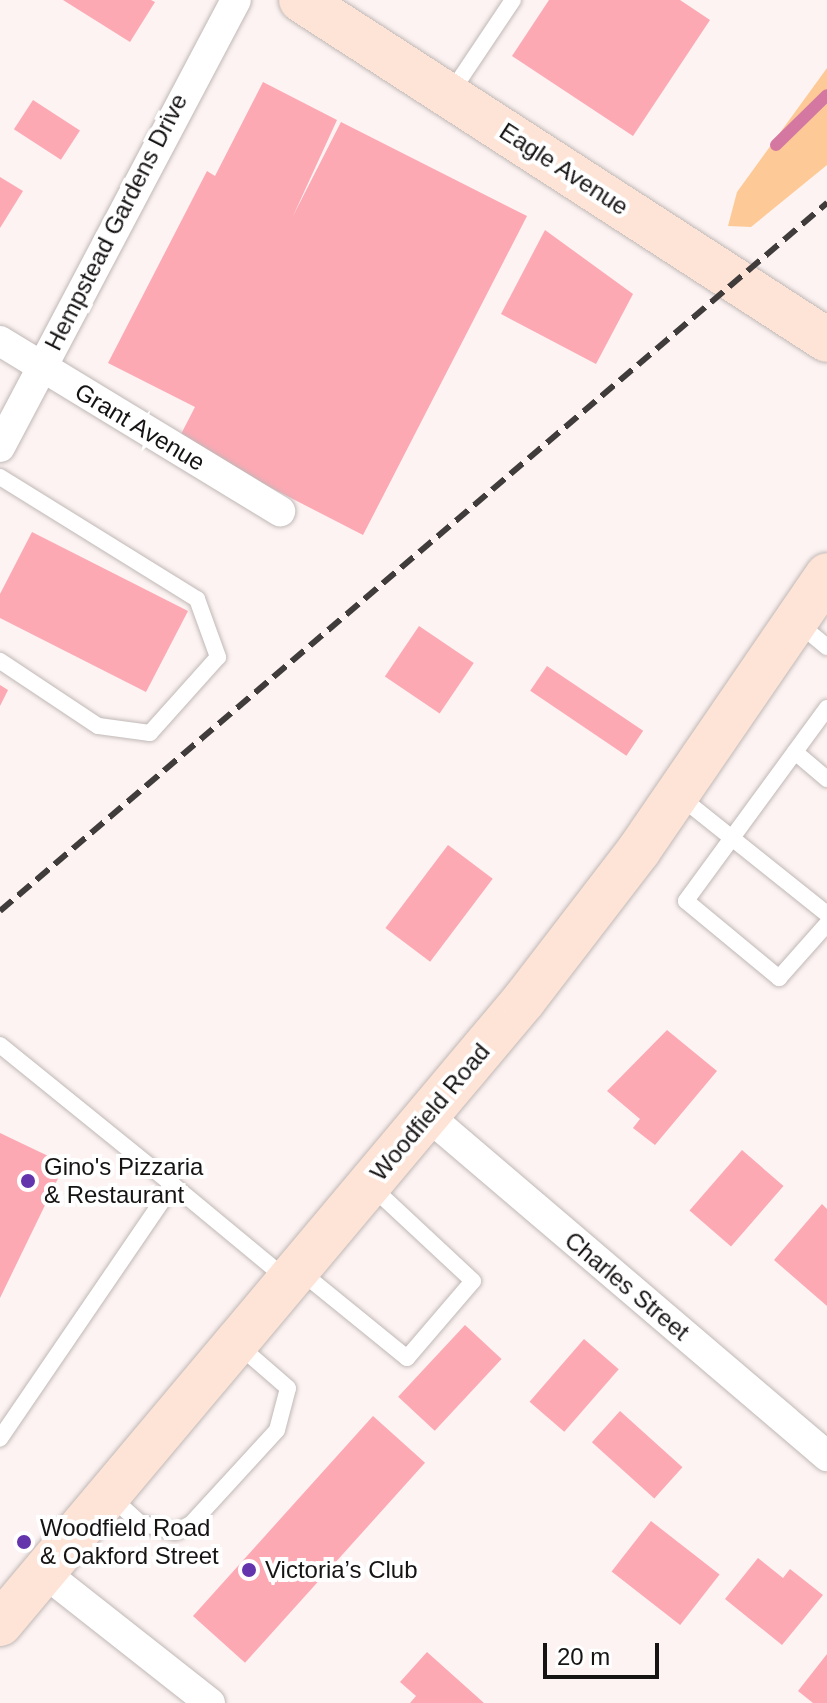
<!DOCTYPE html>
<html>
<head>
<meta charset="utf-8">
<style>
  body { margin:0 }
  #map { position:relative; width:827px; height:1703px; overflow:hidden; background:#fcf3f2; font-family:Helvetica,sans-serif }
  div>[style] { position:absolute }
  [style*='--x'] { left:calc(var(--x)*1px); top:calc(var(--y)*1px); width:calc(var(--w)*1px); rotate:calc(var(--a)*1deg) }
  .green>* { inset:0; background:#fdca97 }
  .stream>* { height:12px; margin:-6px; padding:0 6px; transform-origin:6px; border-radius:6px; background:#d478a2 }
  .building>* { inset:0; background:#fca9b4; transform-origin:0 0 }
  .roads { filter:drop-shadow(0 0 2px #c0b8b6) drop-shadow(0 0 2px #c0b8b6) }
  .lane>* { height:16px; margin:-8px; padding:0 8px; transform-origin:8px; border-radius:8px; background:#fff }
  .street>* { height:30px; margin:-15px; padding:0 15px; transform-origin:15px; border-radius:15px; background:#fff }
  .secondary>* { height:44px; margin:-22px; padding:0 22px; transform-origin:22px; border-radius:22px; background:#fee4d7 }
  .rail>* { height:6px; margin-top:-3px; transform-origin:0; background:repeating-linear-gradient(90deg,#403c3c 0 16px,transparent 0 24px) }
  .dots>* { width:22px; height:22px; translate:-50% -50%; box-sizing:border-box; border:4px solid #fff; border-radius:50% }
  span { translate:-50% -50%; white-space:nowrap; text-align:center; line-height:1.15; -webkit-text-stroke:8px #fff; paint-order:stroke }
  .street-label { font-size:24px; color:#161313 }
  .poi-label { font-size:24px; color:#161313 }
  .left { translate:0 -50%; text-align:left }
  .scale { position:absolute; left:543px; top:1643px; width:116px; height:36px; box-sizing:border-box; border:4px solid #161313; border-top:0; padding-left:10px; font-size:24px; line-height:28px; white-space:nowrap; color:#161313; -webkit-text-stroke:6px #fff; paint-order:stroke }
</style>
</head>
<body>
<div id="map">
  <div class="green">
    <div style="clip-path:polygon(827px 68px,827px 165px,751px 227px,728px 226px,737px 192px)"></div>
  </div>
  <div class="stream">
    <div style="--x:776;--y:145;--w:71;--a:-44.4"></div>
  </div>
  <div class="building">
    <div style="clip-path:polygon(63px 0,151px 0,155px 2px,130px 42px)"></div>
    <div style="clip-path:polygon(549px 0,680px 0,710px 20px,633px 136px,512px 56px)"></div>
    <div style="clip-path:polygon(263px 82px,337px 120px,293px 216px,341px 122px,527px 216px,363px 535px,178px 440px,195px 407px,108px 363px,207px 171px,215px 176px)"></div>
    <div style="left:33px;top:100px;width:56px;height:35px;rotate:33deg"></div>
    <div style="clip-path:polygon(0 177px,23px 191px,0 228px)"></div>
    <div style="clip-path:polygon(545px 230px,633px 294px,596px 364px,501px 314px)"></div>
    <div style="clip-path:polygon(32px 532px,188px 611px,146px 692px,0 618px,0 594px)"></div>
    <div style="left:419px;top:626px;width:66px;height:61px;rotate:34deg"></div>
    <div style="left:547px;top:666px;width:116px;height:30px;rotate:34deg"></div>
    <div style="clip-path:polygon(0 685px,8px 690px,0 706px)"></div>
    <div style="left:448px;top:845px;width:56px;height:104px;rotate:37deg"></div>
    <div style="clip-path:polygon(667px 1030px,717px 1071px,655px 1145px,633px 1128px,640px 1119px,607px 1091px)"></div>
    <div style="clip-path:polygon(0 1133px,65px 1164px,0 1298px)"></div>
    <div style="left:742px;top:1150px;width:55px;height:80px;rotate:41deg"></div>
    <div style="clip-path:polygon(822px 1204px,827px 1209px,827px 1306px,774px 1260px)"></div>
    <div style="left:465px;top:1325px;width:50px;height:98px;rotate:43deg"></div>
    <div style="left:584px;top:1339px;width:46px;height:83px;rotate:41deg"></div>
    <div style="left:620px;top:1411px;width:84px;height:42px;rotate:42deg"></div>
    <div style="left:373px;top:1416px;width:70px;height:269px;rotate:42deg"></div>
    <div style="left:651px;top:1521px;width:87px;height:64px;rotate:38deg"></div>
    <div style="clip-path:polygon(758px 1558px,783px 1578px,790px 1569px,823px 1595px,782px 1645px,725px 1599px)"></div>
    <div style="clip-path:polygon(427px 1652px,484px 1703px,410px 1703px,416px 1696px,400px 1682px)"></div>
    <div style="clip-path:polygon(827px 1654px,827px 1703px,813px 1703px,798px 1691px)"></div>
  </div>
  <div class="roads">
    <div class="lane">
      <div style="--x:450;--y:94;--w:113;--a:-56.2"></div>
      <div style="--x:0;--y:477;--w:232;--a:31.8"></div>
      <div style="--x:197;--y:599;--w:62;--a:70.1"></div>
      <div style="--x:218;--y:657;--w:102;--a:131.8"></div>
      <div style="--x:150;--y:733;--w:52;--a:-172.3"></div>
      <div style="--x:98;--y:726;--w:118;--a:-146.4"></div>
      <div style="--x:797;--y:622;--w:39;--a:40"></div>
      <div style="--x:827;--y:708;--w:239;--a:126.2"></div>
      <div style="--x:686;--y:901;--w:121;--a:39.6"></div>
      <div style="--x:779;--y:978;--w:72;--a:-48.4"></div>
      <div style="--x:795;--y:752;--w:42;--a:40.2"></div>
      <div style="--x:678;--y:795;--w:191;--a:38.6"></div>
      <div style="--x:0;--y:1045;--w:223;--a:39"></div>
      <div style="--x:173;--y:1185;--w:307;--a:124.3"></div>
      <div style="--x:173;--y:1185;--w:149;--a:39.6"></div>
      <div style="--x:300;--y:1271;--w:138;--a:39.1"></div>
      <div style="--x:407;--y:1358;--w:101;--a:-49.4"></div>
      <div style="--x:473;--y:1281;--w:141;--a:-137"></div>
      <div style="--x:109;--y:1495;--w:42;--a:42.1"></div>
      <div style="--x:140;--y:1523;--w:36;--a:14"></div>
      <div style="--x:175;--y:1532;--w:18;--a:-27"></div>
      <div style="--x:191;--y:1524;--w:127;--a:-47.5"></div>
      <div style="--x:277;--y:1430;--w:43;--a:-75.3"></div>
      <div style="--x:288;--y:1388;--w:69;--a:-139.1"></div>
    </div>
    <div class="street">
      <div style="--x:0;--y:341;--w:328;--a:31.3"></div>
      <div style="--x:0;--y:447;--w:505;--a:-62.17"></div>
      <div style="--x:427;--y:1115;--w:526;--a:40.45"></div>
      <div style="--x:41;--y:1570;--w:215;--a:38.2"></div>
    </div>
    <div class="secondary">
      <div style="--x:301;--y:0;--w:626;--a:32.88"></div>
      <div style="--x:0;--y:1624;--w:815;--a:-49.98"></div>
      <div style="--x:524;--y:1000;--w:189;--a:-52.5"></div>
      <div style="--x:639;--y:850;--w:333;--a:-55.6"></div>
    </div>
  </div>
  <div class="rail">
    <div style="--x:0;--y:911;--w:1089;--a:-40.57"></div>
  </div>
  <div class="dots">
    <div style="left:28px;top:1181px;background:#6334ab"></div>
    <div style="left:24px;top:1542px;background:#6334ab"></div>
    <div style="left:249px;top:1570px;background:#6334ab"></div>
  </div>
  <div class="street-label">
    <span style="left:564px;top:169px;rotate:33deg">Eagle Avenue</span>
    <span style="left:116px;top:222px;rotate:-63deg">Hempstead Gardens Drive</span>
    <span style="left:140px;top:427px;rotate:31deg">Grant Avenue</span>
    <span style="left:430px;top:1112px;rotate:-50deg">Woodfield Road</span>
    <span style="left:627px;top:1286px;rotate:40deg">Charles Street</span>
  </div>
  <div class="poi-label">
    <span class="left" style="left:44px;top:1181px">Gino's Pizzaria<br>&amp; Restaurant</span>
    <span class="left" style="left:40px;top:1542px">Woodfield Road<br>&amp; Oakford Street</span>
    <span class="left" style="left:265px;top:1570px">Victoria’s Club</span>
  </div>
  <div class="scale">20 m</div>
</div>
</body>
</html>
